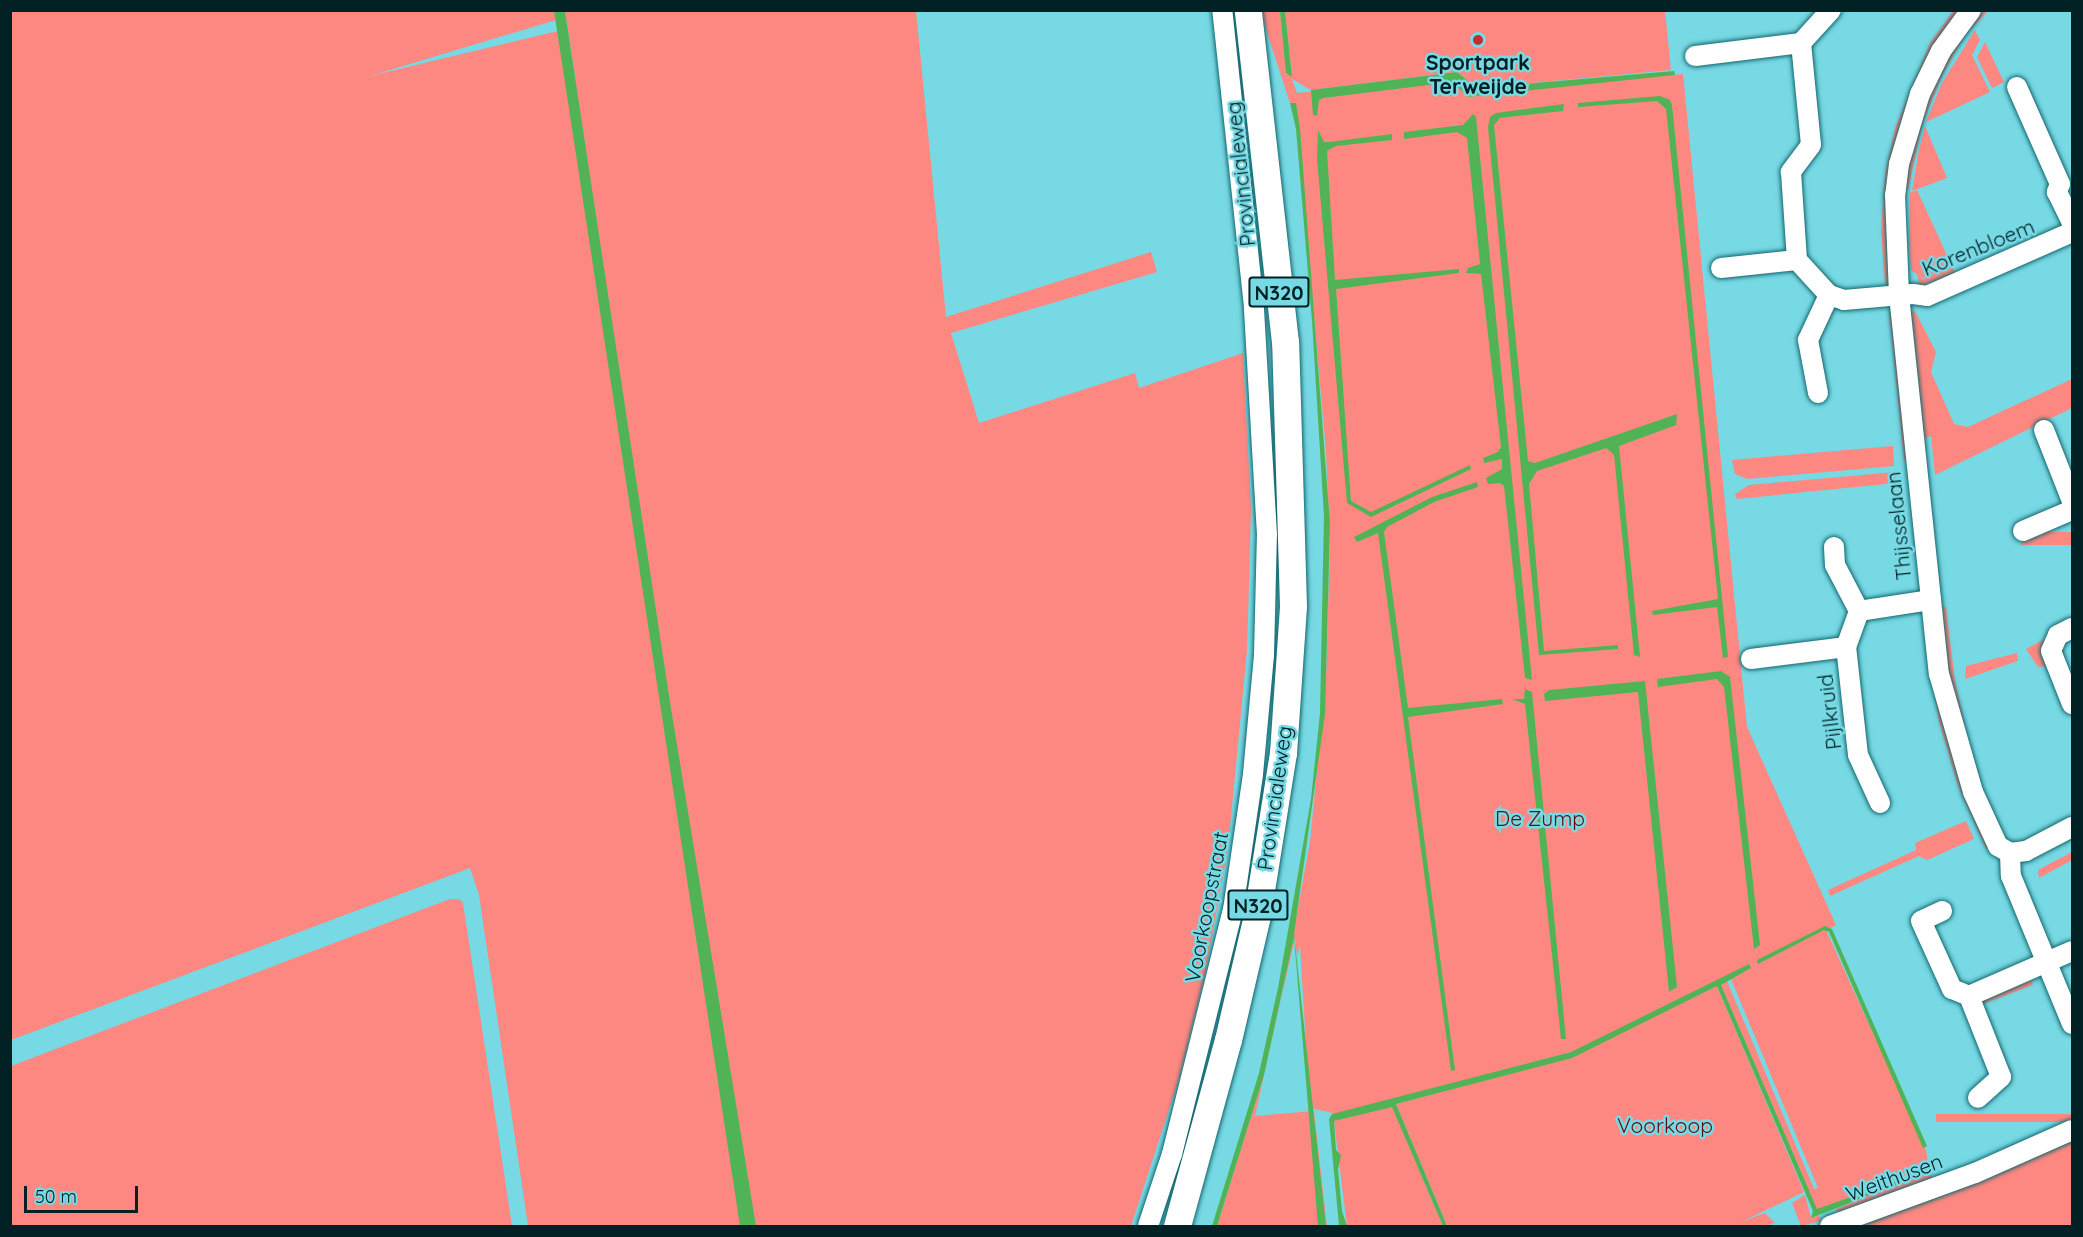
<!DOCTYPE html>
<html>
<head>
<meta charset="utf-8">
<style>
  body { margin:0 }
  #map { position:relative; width:2083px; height:1237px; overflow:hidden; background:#77d9e4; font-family:Quicksand,sans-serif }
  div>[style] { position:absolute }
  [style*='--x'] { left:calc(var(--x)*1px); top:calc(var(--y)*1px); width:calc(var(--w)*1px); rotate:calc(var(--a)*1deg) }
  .green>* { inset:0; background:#fd8881; transform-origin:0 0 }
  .water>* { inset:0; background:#50b456 }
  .roads { filter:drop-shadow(0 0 2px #12676e) drop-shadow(0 0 2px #12676e) }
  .minor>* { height:20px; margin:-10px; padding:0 10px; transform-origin:10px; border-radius:10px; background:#fff }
  .highway>* { height:27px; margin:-13.5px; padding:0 13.5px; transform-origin:13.5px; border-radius:13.5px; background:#fff }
  .dots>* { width:16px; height:16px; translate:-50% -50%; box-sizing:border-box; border:3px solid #77d9e4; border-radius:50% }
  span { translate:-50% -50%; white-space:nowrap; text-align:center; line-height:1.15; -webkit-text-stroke:5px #77d9e4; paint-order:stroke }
  .shield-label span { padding:2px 4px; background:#77d9e4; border:2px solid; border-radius:4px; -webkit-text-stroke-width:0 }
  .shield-label { font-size:20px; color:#012124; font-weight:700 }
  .poi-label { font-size:21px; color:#012124; font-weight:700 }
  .street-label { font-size:21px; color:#012124 }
  .park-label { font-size:21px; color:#600d11 }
  .frame { position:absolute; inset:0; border:12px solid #012124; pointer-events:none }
  .scale { position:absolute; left:24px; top:1186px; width:114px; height:27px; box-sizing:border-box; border:3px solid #012124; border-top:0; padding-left:8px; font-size:18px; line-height:21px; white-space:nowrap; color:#012124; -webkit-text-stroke:4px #77d9e4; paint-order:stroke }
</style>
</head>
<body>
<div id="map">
  <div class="green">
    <div style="clip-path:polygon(11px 11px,554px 11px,556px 20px,370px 76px,558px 31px,576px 82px,565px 11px,916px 11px,946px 317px,1151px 252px,1157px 272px,951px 333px,979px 423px,1135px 373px,1139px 388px,1243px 353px,1251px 510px,1247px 651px,1228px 848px,1204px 980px,1180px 1076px,1131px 1226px,528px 1226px,479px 895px,470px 868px,11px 1040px)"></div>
    <div style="clip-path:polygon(1260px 11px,1280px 11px,1286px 73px,1292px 76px,1285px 11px,1665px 11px,1671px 70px,1477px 88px,1457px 72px,1311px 90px,1292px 79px,1297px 93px,1456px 77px,1475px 91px,1683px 74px,1747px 727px,1836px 925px,1826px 930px,1925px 1147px,1933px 1182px,1839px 1215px,1836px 1209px,1917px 1176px,1919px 1171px,1817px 1210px,1721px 985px,1727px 981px,1814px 1189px,1818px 1188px,1731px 979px,1750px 968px,1575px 1051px,1337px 1114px,1310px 1108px,1300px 945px,1297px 956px,1295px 937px,1255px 1116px,1314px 1111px,1327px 1226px,1217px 1226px,1264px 1075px,1283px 989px,1310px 842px,1326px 678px,1330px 542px,1326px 451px,1295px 103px,1290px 103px)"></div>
    <div style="clip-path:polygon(1953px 11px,1966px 11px,1908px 115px,1890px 283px,1885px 284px,1881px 232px,1885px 174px,1895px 128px,1930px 43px)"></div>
    <div style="clip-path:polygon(1983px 11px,1988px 11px,1964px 37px,1942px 76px,1923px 122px,1908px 190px,1903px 188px,1917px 127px,1936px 76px,1960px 36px)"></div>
    <div style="clip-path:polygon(1975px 30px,1980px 40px,1972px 55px,1990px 92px,1926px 122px,1942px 83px)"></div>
    <div style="clip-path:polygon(1985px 42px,2004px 82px,1992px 88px,1977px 57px)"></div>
    <div style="clip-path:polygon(1925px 126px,1947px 178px,1912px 191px,1919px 150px)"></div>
    <div style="clip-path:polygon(1917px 190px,1951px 264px,1923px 278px,1918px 276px,1923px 279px,1952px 265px,1955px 273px,1920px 286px,1917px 275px,1918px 275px,1911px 270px,1909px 244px,1910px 193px)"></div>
    <div style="clip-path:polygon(1915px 311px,1936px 352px,1931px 372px,1954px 424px,1968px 427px,2072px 379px,2072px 408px,1935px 475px,1931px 436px,1923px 439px,1910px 312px)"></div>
    <div style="clip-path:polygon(1889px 312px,1895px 312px,1909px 460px,1904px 461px)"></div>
    <div style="clip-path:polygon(1893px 446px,1894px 466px,1747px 479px,1735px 474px,1732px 460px)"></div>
    <div style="clip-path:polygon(1895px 472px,1896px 483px,1737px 499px,1735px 494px,1749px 485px)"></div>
    <div style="left:2072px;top:532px;width:13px;height:51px;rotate:90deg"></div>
    <div style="clip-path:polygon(1938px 606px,1946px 607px,1955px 681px,1972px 756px,1950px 691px)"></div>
    <div style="clip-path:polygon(1928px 612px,1992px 845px,1986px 849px,1958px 786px,1939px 722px,1922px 614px)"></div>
    <div style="clip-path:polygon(2045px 639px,2048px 666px,2038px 667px,2026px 649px)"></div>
    <div style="clip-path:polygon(2017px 653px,2018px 661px,1965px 679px,1966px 666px)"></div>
    <div style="clip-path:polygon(1966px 821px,1974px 839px,1927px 860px,1919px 856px,1830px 896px,1828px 890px,1916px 850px,1915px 843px)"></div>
    <div style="clip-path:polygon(2072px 852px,2072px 860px,2039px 878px,2038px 870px)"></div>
    <div style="clip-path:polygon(450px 899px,459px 899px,463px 903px,512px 1226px,11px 1226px,11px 1066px)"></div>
    <div style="clip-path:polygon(2030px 977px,2033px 985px,1983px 1004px,1979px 998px)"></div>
    <div style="clip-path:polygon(1717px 986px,1804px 1192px,1741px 1222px,1765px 1213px,1775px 1223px,1765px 1226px,1447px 1226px,1396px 1104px,1572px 1057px)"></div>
    <div style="clip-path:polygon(1392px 1106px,1393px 1108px,1443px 1226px,1347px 1226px,1334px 1121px)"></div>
    <div style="left:2072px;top:1114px;width:8px;height:136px;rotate:90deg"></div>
    <div style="clip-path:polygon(2072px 1140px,2072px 1226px,1855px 1226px,1934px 1199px)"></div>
    <div style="clip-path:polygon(1805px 1195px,1811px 1218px,1819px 1215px,1821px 1221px,1801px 1226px,1792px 1203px)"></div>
  </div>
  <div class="water">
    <div style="clip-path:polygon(554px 11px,565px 11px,669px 696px,756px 1226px,740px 1226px)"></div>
    <div style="clip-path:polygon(1280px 11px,1285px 11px,1292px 77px,1286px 73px)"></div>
    <div style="clip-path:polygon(1674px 71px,1675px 75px,1467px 97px,1453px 82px,1323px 98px,1319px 100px,1317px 116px,1313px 115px,1311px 90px,1457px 72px,1477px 88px)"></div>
    <div style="clip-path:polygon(1660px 96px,1670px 100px,1672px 105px,1728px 657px,1723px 658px,1717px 607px,1653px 615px,1652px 611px,1718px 599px,1666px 109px,1657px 101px,1578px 107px,1578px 103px)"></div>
    <div style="clip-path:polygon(1290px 103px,1296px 103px,1300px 128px,1330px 524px,1325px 714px,1294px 934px,1326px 1226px,1318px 1226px,1294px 937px,1264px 1075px,1217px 1226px,1212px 1226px,1259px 1073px,1278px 988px,1311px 799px,1320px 713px,1324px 516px,1312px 321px,1296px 129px)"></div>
    <div style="clip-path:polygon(1564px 104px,1563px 111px,1500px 118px,1494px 125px,1528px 461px,1535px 463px,1677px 414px,1676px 425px,1619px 446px,1640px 657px,1634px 655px,1614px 455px,1606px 448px,1537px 471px,1529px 484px,1544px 651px,1618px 645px,1618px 649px,1539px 655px,1488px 127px,1490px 117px,1496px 113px)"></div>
    <div style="clip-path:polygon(1473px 114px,1476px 117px,1532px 680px,1525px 678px,1504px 486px,1500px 483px,1488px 484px,1486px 478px,1502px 469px,1502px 459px,1484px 463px,1483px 458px,1498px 452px,1501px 447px,1481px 274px,1466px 273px,1468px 268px,1480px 264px,1467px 138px,1457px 132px,1404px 139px,1404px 132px,1463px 125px)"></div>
    <div style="clip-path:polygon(1318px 130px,1324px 142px,1329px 142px,1392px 134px,1392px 140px,1336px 146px,1327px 151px,1335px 280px,1459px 269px,1459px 273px,1336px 289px,1351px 501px,1371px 512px,1470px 465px,1471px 469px,1371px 517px,1347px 503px,1317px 159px)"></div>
    <div style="clip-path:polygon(1477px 482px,1478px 487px,1434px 502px,1387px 527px,1384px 532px,1408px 708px,1502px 699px,1503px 704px,1408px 717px,1455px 1070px,1451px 1071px,1378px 533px,1357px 542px,1354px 537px,1432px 497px)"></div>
    <div style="clip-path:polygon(1721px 671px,1730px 677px,1760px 945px,1754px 949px,1724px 687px,1717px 679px,1658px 687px,1657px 679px)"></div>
    <div style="clip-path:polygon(1645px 681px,1677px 987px,1669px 992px,1638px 692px,1545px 701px,1544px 694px,1549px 690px)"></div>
    <div style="clip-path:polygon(1525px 689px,1532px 692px,1566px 1039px,1561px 1039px,1525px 704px,1512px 699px,1524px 699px)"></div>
    <div style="clip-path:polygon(1825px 926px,1832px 929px,1927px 1146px,1923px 1148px,1829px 932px,1824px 930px,1758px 964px,1757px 960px)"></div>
    <div style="clip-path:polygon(1749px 964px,1751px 968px,1721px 985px,1817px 1209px,1921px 1172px,1918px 1176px,1811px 1218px,1813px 1211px,1717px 986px,1572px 1058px,1396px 1104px,1447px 1226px,1443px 1226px,1392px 1107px,1334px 1121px,1336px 1150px,1341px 1155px,1338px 1170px,1342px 1211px,1347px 1226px,1339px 1226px,1329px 1119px,1332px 1114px,1571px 1052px)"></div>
  </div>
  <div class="roads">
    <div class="minor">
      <div style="--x:1831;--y:10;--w:45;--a:132.3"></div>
      <div style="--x:1801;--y:43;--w:102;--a:84.4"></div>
      <div style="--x:1811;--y:145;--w:34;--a:127"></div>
      <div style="--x:1791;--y:172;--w:88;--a:86.1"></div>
      <div style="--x:1797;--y:260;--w:47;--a:47.6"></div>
      <div style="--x:1829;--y:295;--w:16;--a:18"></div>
      <div style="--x:1844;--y:300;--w:69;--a:-5"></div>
      <div style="--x:1913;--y:294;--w:14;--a:8"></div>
      <div style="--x:1927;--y:296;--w:158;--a:-23.8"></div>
      <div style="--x:1971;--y:10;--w:51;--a:126.2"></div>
      <div style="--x:1941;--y:51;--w:48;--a:116"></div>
      <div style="--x:1920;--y:94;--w:73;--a:106.7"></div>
      <div style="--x:1899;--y:164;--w:31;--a:97"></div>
      <div style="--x:1895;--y:195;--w:100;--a:87.7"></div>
      <div style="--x:1899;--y:295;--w:381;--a:84"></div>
      <div style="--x:1939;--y:674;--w:123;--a:73.9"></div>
      <div style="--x:1973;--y:792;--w:60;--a:65.2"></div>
      <div style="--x:1998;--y:846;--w:14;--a:30"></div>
      <div style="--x:2010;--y:853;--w:16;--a:-7"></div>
      <div style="--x:2026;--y:851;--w:52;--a:-27.6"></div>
      <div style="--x:1695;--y:56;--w:107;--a:-7"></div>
      <div style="--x:2017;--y:87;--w:106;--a:66.1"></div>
      <div style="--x:2060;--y:184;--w:9;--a:111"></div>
      <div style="--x:2057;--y:192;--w:34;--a:64"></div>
      <div style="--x:1721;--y:268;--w:76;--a:-6"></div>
      <div style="--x:1818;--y:393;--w:54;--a:-100.7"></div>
      <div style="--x:1808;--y:340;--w:50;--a:-65"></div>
      <div style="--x:2044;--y:430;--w:76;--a:68.5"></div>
      <div style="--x:2023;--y:531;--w:53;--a:-23.2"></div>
      <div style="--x:1834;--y:547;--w:18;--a:87"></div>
      <div style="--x:1835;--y:565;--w:52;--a:62.4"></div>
      <div style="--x:2072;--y:628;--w:16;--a:153"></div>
      <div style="--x:2058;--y:635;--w:17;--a:114"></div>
      <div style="--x:2051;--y:651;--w:57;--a:68.4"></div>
      <div style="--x:1751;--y:659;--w:96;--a:-7.2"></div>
      <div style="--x:1880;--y:803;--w:53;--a:-114.6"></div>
      <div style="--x:1858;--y:755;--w:109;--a:-96.3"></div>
      <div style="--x:1846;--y:647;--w:38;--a:-70"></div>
      <div style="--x:1859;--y:611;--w:73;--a:-8.7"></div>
      <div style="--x:2010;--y:853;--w:23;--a:88"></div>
      <div style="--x:2011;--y:876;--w:160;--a:67.6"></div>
      <div style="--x:1942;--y:911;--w:23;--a:155"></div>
      <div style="--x:1921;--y:921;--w:75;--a:65.5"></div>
      <div style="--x:1952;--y:989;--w:18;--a:22"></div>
      <div style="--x:1969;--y:996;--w:87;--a:68.4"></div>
      <div style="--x:2001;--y:1077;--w:31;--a:138"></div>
      <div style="--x:1969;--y:996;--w:112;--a:-23.6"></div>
      <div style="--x:1148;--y:1226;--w:76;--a:-71.6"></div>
      <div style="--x:1172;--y:1154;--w:252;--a:-76"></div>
      <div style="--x:1233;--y:910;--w:137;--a:-81.6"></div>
      <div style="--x:1253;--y:774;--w:120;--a:-84.7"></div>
      <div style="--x:1264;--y:655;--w:120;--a:-88.6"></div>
      <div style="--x:1267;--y:535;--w:228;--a:-93.3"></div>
      <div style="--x:1254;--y:307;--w:299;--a:-96.1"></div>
      <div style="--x:1830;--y:1226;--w:154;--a:-20.1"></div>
      <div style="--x:1975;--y:1173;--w:106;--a:-23.9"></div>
    </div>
    <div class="highway">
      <div style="--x:1177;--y:1226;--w:193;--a:-74.7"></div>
      <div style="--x:1228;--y:1040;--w:128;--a:-76.9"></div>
      <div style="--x:1257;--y:915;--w:164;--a:-80.9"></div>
      <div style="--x:1283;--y:753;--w:147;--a:-86.1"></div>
      <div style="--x:1293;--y:606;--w:264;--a:-91.7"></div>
      <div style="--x:1285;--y:342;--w:334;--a:-96.4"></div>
    </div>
  </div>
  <div class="dots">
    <div style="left:1478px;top:40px;background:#bf2f33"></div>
  </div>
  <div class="shield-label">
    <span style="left:1279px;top:292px">N320</span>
    <span style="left:1258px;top:905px">N320</span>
  </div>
  <div class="poi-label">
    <span style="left:1478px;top:74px">Sportpark<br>Terweijde</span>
  </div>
  <div class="street-label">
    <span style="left:1240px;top:174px;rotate:-96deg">Provincialeweg</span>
    <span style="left:1978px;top:247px;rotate:-22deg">Korenbloem</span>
    <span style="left:1898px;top:526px;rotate:-96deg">Thijsselaan</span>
    <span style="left:1829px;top:712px;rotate:-97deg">Pijlkruid</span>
    <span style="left:1274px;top:798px;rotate:-82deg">Provincialeweg</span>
    <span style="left:1206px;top:907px;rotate:-79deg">Voorkoopstraat</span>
    <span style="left:1894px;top:1177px;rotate:-20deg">Weithusen</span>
  </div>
  <div class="park-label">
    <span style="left:1540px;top:818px">De Zump</span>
    <span style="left:1665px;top:1125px">Voorkoop</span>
  </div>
  <div class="frame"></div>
  <div class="scale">50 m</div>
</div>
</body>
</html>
